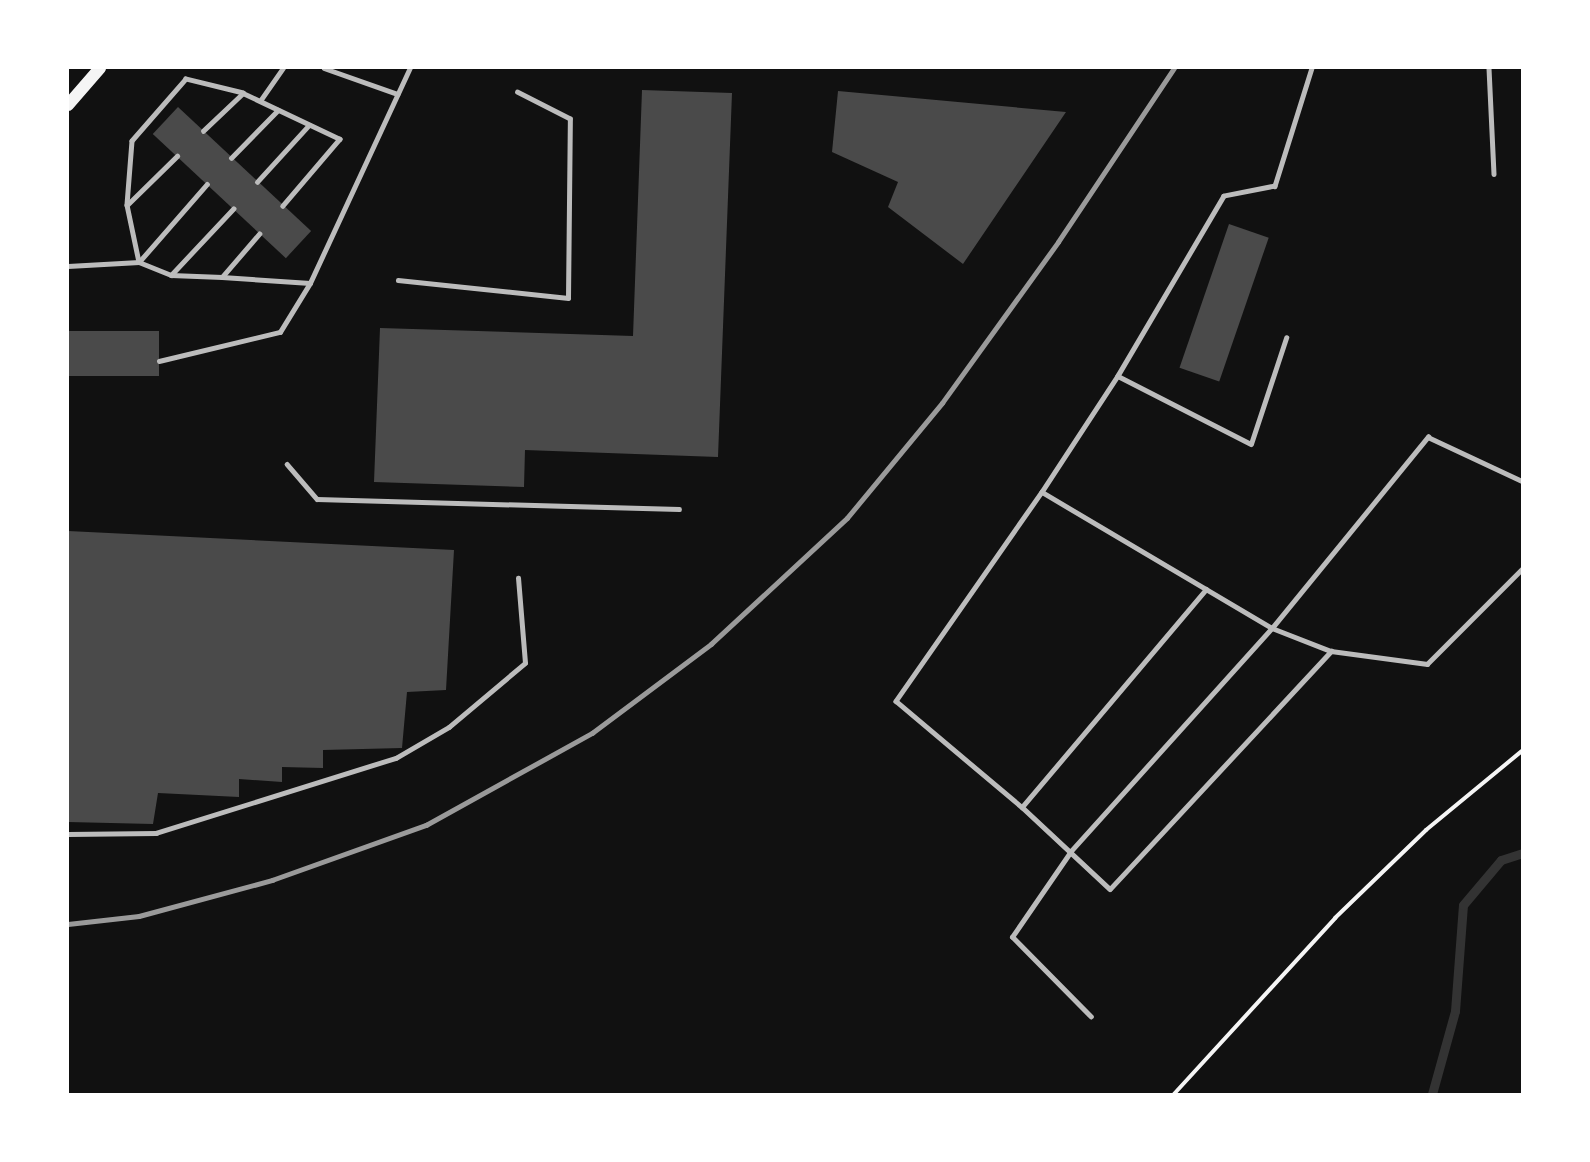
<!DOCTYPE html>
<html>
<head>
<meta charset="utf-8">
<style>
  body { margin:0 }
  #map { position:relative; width:1590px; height:1162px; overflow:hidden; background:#111; font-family:"Alegreya Sans",sans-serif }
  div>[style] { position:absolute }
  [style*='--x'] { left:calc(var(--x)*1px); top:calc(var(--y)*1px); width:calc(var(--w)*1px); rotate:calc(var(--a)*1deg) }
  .stream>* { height:9px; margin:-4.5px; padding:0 4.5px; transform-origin:4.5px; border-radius:4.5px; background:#333 }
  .building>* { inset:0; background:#4a4a4a; transform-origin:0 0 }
  .path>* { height:4px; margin:-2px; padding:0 2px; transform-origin:2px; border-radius:2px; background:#f5f5f5 }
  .service>* { height:4.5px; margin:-2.25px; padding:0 2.25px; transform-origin:2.25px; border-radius:2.25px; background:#bcbcbc }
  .secondary>* { height:12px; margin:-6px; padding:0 6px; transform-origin:6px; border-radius:6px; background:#f5f5f5 }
  .rail>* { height:4.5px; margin:-2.25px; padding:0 2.25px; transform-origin:2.25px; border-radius:2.25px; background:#9a9a9a }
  span { translate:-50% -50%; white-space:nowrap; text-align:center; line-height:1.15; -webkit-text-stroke:6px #fff; paint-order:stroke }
  .frame { position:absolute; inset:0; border:69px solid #fff; pointer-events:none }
</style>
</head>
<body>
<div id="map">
  <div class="stream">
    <div style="--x:1432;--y:1094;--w:86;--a:-74.5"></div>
    <div style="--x:1455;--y:1011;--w:106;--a:-85.7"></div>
    <div style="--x:1463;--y:905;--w:59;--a:-49.8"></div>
    <div style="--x:1501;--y:860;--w:22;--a:-18"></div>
  </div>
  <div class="building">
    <div style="clip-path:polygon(642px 90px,732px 93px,718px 457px,525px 450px,524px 487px,374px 482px,380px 328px,633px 336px)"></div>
    <div style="clip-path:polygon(838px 91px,1066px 112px,963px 264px,888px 207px,898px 182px,832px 152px)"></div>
    <div style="left:178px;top:107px;width:182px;height:37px;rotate:43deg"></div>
    <div style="left:1229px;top:224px;width:42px;height:152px;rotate:19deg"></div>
    <div style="left:159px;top:331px;width:45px;height:91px;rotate:90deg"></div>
    <div style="clip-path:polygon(68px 531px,454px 550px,446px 690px,407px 692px,402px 748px,323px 750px,323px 768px,282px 767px,282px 782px,239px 779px,239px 797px,158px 793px,153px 824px,68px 822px)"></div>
  </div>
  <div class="path">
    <div style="--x:1174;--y:1094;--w:239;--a:-47.5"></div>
    <div style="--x:1335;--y:918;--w:127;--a:-44"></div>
    <div style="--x:1426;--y:830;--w:124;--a:-39.5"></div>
  </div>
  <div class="service">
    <div style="--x:324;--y:68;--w:78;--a:19.4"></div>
    <div style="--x:1312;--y:68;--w:124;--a:107.4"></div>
    <div style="--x:1275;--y:186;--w:52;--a:168.9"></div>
    <div style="--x:1224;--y:196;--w:209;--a:120.5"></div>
    <div style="--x:1118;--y:376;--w:139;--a:123.2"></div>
    <div style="--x:1042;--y:492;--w:267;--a:30.6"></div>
    <div style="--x:1272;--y:628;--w:63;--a:21.3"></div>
    <div style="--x:1331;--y:651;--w:97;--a:7.7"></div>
    <div style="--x:1427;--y:664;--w:134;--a:-45"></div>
    <div style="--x:1489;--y:68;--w:106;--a:87.3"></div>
    <div style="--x:243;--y:93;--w:59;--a:-166.2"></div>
    <div style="--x:186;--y:79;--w:82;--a:131.1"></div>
    <div style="--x:132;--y:141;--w:64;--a:94.5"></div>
    <div style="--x:127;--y:205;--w:58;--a:78.1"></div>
    <div style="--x:139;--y:262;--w:35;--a:22"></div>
    <div style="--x:171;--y:275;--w:51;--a:2.2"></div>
    <div style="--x:222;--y:277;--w:57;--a:-49.3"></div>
    <div style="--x:260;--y:101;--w:40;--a:-55.1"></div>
    <div style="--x:203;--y:131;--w:55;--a:-43.5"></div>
    <div style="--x:243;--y:93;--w:107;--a:25.4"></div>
    <div style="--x:340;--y:139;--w:88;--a:130.4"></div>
    <div style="--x:231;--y:158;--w:67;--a:-45.6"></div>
    <div style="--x:257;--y:182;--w:77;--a:-47.6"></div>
    <div style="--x:127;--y:205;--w:70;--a:-44.4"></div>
    <div style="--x:68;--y:266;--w:71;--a:-3.2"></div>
    <div style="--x:139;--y:262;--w:103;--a:-48.9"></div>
    <div style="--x:171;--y:275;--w:91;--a:-46.8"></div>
    <div style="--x:222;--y:277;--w:88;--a:3.9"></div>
    <div style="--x:398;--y:280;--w:171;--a:6"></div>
    <div style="--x:568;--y:298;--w:179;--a:-89.4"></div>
    <div style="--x:570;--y:119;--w:59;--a:-153"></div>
    <div style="--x:159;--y:361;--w:124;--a:-13.5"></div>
    <div style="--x:280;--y:332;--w:57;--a:-58.5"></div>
    <div style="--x:310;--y:283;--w:237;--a:-65.1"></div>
    <div style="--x:1118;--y:376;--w:149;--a:27.1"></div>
    <div style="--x:1251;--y:444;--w:112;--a:-71.7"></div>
    <div style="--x:287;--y:464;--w:46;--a:49.4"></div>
    <div style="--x:317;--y:499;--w:362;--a:1.6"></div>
    <div style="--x:1042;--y:492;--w:255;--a:124.9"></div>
    <div style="--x:896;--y:701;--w:165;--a:40.1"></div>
    <div style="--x:1022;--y:807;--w:120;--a:43"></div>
    <div style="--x:1110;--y:889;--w:325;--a:-47.1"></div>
    <div style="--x:1022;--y:807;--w:285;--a:-49.8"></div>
    <div style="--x:68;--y:834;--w:88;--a:-0.7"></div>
    <div style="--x:156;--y:833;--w:251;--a:-17.4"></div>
    <div style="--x:396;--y:758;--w:61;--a:-30.3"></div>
    <div style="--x:449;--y:727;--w:99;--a:-40.1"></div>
    <div style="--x:525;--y:663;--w:85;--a:-94.7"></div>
    <div style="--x:1091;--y:1017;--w:112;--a:-134.6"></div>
    <div style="--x:1012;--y:937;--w:104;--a:-55.5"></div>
    <div style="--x:1071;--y:851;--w:300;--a:-48"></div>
    <div style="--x:1272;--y:628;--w:247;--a:-50.8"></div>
    <div style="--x:1428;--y:437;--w:104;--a:25.1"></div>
  </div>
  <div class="secondary">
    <div style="--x:68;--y:105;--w:49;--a:-49.1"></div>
  </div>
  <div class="rail">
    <div style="--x:68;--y:924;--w:71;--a:-6.4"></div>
    <div style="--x:139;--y:916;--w:138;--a:-15.1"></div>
    <div style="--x:272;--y:880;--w:164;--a:-19.7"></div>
    <div style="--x:426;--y:825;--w:190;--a:-29"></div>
    <div style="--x:592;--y:733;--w:149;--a:-36.8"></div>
    <div style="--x:711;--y:644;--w:185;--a:-42.8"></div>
    <div style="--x:847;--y:518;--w:149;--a:-50.4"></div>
    <div style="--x:942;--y:403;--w:198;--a:-54.2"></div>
    <div style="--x:1058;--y:242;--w:209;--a:-56.3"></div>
  </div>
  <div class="frame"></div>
</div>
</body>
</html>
